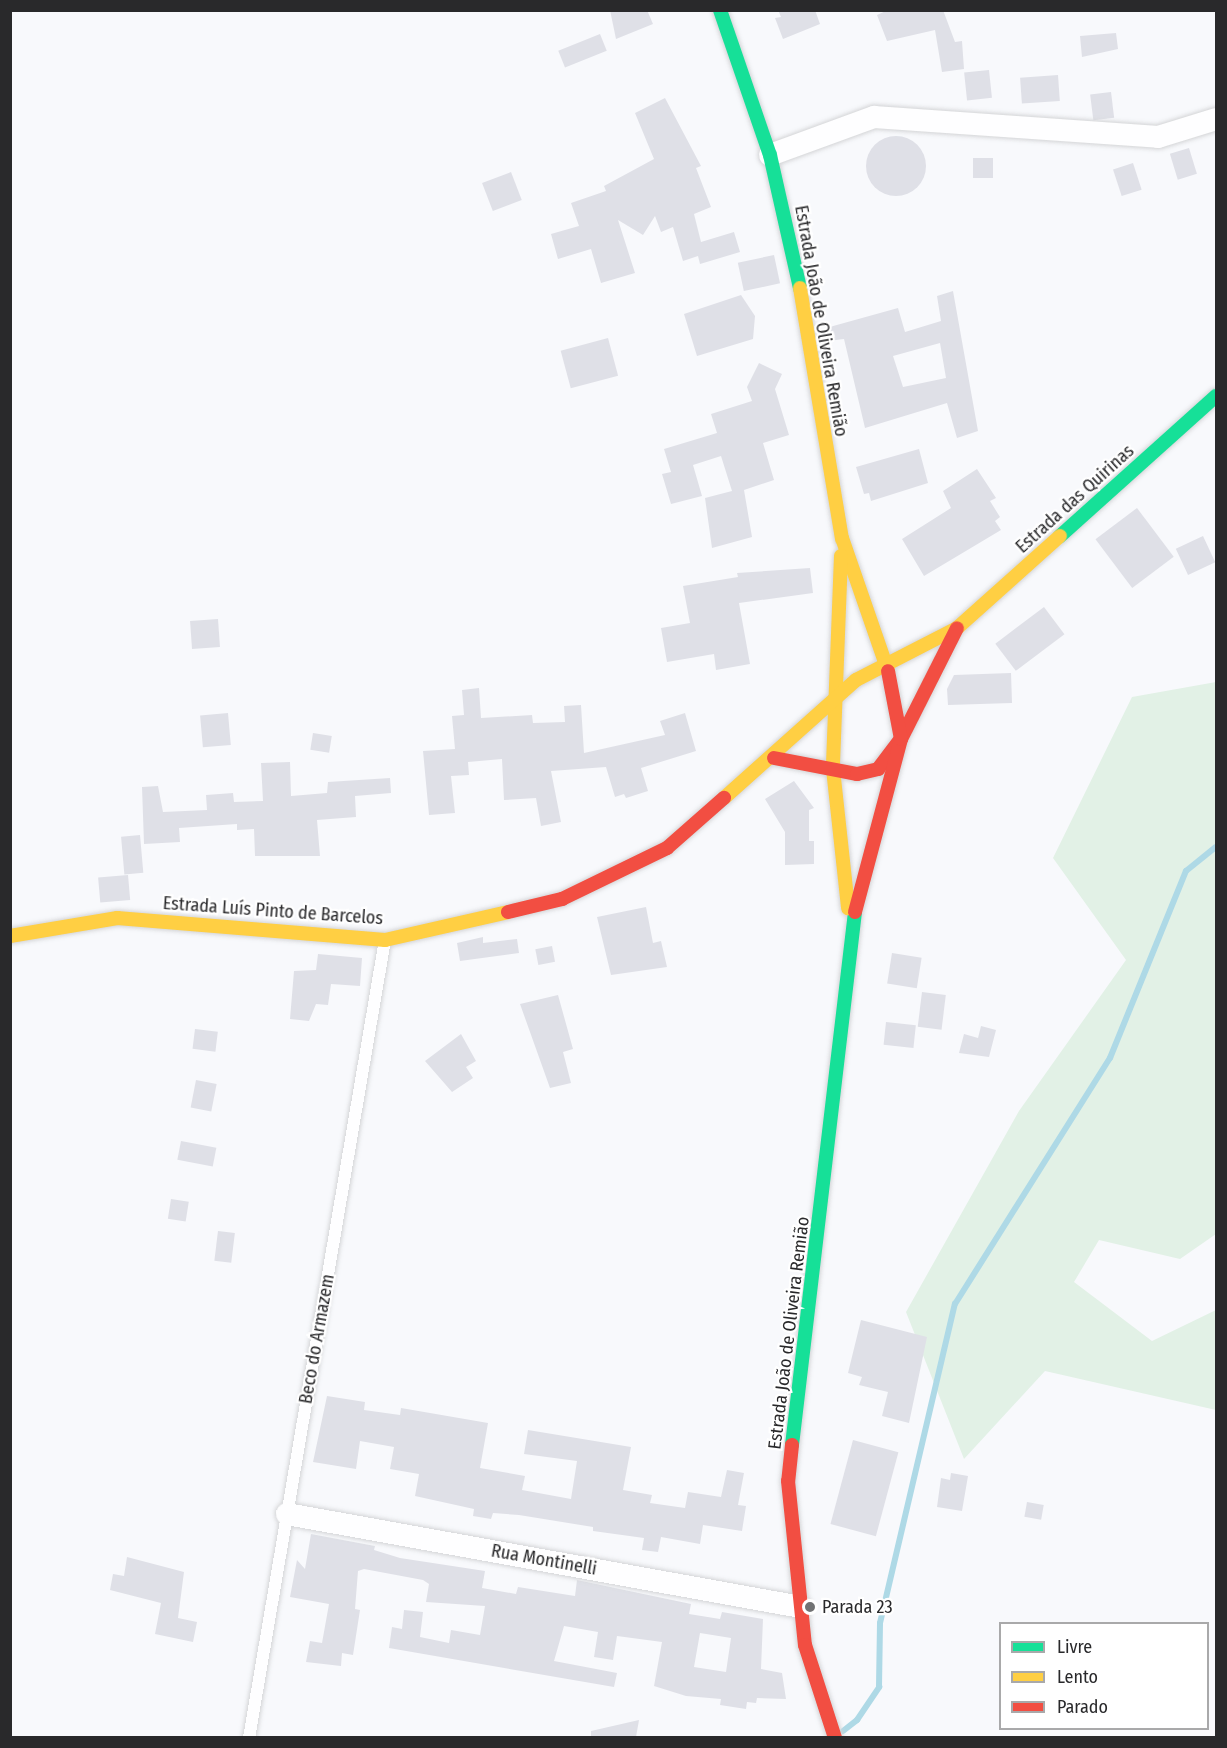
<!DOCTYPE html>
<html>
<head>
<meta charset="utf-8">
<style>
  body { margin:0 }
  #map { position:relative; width:1227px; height:1748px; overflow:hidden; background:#f8f9fc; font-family:"Fira Sans Condensed",sans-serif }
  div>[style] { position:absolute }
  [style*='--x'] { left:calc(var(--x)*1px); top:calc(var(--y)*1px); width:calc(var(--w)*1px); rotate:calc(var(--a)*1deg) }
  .green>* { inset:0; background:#e2f1e6 }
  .stream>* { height:6px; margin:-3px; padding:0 3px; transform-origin:3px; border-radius:3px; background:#aed9e6 }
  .building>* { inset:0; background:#dfe0e7; transform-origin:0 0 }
  .round { border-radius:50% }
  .roads { filter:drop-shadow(0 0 2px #d4d5d7) drop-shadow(0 0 2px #d4d5d7) }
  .lane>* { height:12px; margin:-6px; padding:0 6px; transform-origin:6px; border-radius:6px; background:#fefeff }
  .street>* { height:22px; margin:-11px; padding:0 11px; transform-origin:11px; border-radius:11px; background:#fefeff }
  .fast>* { height:14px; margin:-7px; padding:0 7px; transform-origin:7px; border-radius:7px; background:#16e098 }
  .slow>* { height:14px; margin:-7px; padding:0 7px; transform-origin:7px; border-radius:7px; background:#ffcf43 }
  .jam>* { height:14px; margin:-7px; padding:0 7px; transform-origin:7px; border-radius:7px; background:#f24e42 }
  .dots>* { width:16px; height:16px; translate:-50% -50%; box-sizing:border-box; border:3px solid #fff; border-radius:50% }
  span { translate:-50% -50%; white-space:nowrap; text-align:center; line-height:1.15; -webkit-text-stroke:4.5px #fff; paint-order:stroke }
  .street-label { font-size:18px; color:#29292b }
  .poi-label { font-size:18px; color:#29292b }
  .left { translate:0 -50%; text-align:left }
  .frame { position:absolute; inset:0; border:12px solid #29292b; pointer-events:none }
  .legend { position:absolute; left:999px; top:1622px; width:210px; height:108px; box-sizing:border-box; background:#fff; border:2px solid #a9a9aa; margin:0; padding:8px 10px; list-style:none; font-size:18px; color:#29292b }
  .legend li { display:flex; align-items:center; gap:12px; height:30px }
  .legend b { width:30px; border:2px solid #a9a9aa }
</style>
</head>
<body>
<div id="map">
  <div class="green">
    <div style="clip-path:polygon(1216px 682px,1216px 1234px,1180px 1259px,1099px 1240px,1074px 1282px,1152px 1341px,1216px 1310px,1216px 1410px,1045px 1371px,964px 1459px,906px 1312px,1019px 1111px,1126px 960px,1053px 858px,1132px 697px)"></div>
  </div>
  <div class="stream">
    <div style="--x:843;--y:1731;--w:18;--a:-38"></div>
    <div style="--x:857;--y:1720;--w:40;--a:-56"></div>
    <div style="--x:879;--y:1687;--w:64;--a:-89.1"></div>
    <div style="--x:880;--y:1623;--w:328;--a:-76.8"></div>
    <div style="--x:955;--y:1304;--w:291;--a:-57.8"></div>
    <div style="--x:1110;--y:1058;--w:202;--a:-67.9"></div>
    <div style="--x:1186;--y:871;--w:38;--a:-39"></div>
  </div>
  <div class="building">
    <div style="clip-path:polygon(610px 10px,647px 10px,653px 24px,616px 39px)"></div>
    <div style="clip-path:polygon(778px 10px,815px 10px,820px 24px,783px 39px,775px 18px,781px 17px)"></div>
    <div style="clip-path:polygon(888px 10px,943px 10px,955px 42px,962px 41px,964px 69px,942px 72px,935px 30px,887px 41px,877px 15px)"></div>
    <div style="clip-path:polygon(1116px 33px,1118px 49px,1082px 57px,1080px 36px)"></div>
    <div style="left:600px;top:34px;width:18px;height:45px;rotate:68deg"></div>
    <div style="left:989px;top:70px;width:28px;height:25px;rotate:84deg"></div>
    <div style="left:1058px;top:75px;width:26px;height:38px;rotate:86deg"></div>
    <div style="left:1111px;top:92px;width:26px;height:21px;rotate:83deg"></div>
    <div style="clip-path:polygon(665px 98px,701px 166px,696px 168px,711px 207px,694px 214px,701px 242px,734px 232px,740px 252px,700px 264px,698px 256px,683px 261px,673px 227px,661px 232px,655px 216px,643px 235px,618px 220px,635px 273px,601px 283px,591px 249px,558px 259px,551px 234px,579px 226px,571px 203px,606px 191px,604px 186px,654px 159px,635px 113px)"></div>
    <div class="round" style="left:866px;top:136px;width:60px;height:60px"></div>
    <div style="left:1189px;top:148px;width:27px;height:20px;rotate:73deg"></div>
    <div style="left:973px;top:158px;width:20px;height:20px"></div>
    <div style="left:1133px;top:163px;width:28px;height:21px;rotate:72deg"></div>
    <div style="left:511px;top:172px;width:30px;height:31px;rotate:69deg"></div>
    <div style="left:774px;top:255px;width:29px;height:37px;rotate:78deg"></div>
    <div style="clip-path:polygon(evenodd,953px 291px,978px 431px,957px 438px,947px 403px,865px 428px,844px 339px,828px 341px,826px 328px,898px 308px,905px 332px,941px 321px,937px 296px,953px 291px,940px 343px,946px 378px,903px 387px,893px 356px,940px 343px)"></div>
    <div style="clip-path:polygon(741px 295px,755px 316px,753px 339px,697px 356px,684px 314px)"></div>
    <div style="left:608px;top:338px;width:39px;height:49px;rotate:75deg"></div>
    <div style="clip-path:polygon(759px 363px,782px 374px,775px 389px,789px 435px,763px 443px,774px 480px,744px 490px,752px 537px,712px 548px,705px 498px,732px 491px,721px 456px,693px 465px,702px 496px,671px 504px,662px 474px,671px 472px,664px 449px,717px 433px,711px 414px,752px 401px,747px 387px)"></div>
    <div style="clip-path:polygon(919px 449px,928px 483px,871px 501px,869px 493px,864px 494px,856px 467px)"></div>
    <div style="clip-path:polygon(977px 469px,996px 498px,990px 501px,1000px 517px,995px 521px,1001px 530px,924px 576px,902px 539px,951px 508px,943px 491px)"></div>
    <div style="left:1137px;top:508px;width:61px;height:52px;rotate:53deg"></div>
    <div style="left:1203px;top:536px;width:29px;height:30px;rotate:65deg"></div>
    <div style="clip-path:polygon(810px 568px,813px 593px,739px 603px,750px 664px,716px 670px,714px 654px,667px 662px,661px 628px,690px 623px,683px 586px,738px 577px,737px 573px)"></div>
    <div style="left:1044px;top:607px;width:34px;height:61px;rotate:53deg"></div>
    <div style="left:218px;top:619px;width:28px;height:28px;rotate:86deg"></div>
    <div style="clip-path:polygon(1011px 673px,1012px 703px,948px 705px,947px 689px,954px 675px)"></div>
    <div style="clip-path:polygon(479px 688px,481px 718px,532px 715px,533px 723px,565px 722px,564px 706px,581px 705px,584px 753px,665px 735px,660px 721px,685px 713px,696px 751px,641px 768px,648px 791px,626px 798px,624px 794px,615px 797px,606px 767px,551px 771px,561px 822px,541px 826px,536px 798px,504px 800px,502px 759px,468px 762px,469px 775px,451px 776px,455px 813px,429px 815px,423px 751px,455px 749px,452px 716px,464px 715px,462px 690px)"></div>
    <div style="left:228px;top:713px;width:32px;height:28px;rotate:85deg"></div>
    <div style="left:313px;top:733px;width:19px;height:17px;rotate:9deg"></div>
    <div style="clip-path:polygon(290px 762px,291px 796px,327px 793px,328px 782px,390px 778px,391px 793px,355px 796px,356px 817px,317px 820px,320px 856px,255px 856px,254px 829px,237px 830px,237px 824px,179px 828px,180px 842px,144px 844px,142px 787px,158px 786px,163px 812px,207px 810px,206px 795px,233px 793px,234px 802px,263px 801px,261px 763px)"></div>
    <div style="clip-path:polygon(794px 781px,814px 808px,809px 810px,809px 841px,814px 841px,814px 864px,785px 865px,785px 832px,765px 799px)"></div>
    <div style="left:140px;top:835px;width:38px;height:19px;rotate:85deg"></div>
    <div style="left:128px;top:875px;width:25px;height:30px;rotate:85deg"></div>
    <div style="clip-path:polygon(646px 907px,653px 943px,661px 941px,667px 967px,611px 975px,597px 917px)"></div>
    <div style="clip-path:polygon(483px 937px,483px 943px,517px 939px,519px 953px,460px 961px,457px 943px)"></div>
    <div style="left:552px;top:946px;width:16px;height:17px;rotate:79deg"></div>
    <div style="left:892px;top:953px;width:30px;height:31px;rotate:9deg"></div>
    <div style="clip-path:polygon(318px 954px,362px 958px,360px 986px,331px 984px,328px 1005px,316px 1004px,309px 1021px,290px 1019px,294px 971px,316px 970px)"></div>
    <div style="left:922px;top:992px;width:24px;height:35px;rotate:7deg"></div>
    <div style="clip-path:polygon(558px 995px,573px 1049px,563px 1052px,571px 1083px,550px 1088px,520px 1004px)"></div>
    <div style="left:886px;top:1022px;width:30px;height:23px;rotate:6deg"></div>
    <div style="clip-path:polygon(981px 1026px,996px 1030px,989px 1057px,959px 1053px,964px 1034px,978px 1038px)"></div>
    <div style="left:195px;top:1029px;width:23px;height:20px;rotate:7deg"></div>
    <div style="clip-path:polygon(461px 1034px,476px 1061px,466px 1067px,473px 1078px,452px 1092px,425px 1061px)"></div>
    <div style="left:196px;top:1080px;width:21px;height:28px;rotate:11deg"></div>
    <div style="left:181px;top:1141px;width:36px;height:19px;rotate:11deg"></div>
    <div style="left:171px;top:1199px;width:18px;height:20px;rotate:9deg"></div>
    <div style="left:218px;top:1231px;width:17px;height:30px;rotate:7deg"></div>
    <div style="clip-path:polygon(861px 1320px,927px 1337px,909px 1423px,882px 1416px,888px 1392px,859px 1385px,862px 1377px,848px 1373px)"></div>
    <div style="clip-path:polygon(327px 1396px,365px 1402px,364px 1410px,400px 1415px,401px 1408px,488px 1423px,480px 1468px,525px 1476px,522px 1490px,571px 1499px,577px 1461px,524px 1454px,528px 1430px,631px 1447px,623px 1490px,652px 1495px,650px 1503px,685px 1508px,688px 1492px,721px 1497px,727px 1470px,744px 1473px,738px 1505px,746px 1506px,742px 1531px,703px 1525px,700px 1544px,661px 1537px,658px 1552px,642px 1550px,644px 1538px,593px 1531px,593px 1527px,519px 1515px,493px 1513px,491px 1519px,473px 1516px,474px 1509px,415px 1496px,419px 1474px,390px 1469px,394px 1447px,360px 1441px,356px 1469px,313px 1462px)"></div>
    <div style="left:853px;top:1440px;width:47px;height:87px;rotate:15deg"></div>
    <div style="clip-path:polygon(951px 1473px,968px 1476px,962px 1511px,937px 1507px,941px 1478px,950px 1480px)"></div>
    <div style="left:1027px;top:1502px;width:17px;height:15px;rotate:10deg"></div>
    <div style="clip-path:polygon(evenodd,311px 1534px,375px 1546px,374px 1550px,400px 1558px,485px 1571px,482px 1588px,516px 1594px,518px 1587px,575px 1596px,577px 1580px,691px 1604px,689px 1614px,720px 1619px,722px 1612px,763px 1619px,761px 1669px,782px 1673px,786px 1699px,757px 1698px,756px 1703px,747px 1702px,746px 1709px,720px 1705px,721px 1699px,686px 1696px,654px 1686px,662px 1642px,617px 1636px,613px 1660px,594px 1657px,598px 1632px,564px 1626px,554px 1661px,617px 1673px,614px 1687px,389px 1648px,392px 1627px,402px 1629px,404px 1610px,423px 1612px,420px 1637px,449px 1643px,451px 1630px,480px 1635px,485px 1606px,426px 1602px,429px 1584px,423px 1580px,364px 1569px,358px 1571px,355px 1609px,360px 1610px,353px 1655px,342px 1653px,341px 1666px,306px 1662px,310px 1641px,322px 1643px,329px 1604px,290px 1597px,297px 1560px,305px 1569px,311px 1534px,700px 1633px,731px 1638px,726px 1672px,694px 1667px,700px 1633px)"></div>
    <div style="clip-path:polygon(127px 1557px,184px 1572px,178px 1618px,197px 1622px,193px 1642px,155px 1634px,161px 1603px,110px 1590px,113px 1574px,124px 1576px)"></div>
    <div style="clip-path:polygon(639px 1720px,636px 1737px,591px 1737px,591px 1731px)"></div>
  </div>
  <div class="roads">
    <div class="lane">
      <div style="--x:249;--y:1738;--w:810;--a:-80.33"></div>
    </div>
    <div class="street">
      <div style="--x:770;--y:155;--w:111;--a:-20.1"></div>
      <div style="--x:874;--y:117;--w:285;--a:4"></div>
      <div style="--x:1158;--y:137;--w:61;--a:-17.2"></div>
      <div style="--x:287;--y:1514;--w:522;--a:10.26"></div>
    </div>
    <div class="fast">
      <div style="--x:720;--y:10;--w:153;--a:71"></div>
      <div style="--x:770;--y:155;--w:136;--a:77.3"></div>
      <div style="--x:1060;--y:536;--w:210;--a:-41.9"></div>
      <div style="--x:792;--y:1445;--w:537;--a:-83.26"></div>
    </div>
    <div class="slow">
      <div style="--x:800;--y:288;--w:254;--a:80.5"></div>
      <div style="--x:842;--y:538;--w:141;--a:70.9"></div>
      <div style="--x:841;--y:556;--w:213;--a:92.2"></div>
      <div style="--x:833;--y:769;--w:140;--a:83.8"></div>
      <div style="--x:724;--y:798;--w:177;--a:-41.8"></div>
      <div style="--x:856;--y:680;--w:114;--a:-27.2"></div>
      <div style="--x:957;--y:628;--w:138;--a:-41.8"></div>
      <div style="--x:10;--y:936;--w:109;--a:-9.5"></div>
      <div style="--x:117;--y:918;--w:269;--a:4.7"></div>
      <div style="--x:385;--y:940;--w:126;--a:-12.8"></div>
    </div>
    <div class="jam">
      <div style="--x:774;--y:758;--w:85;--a:10.9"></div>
      <div style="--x:857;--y:774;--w:22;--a:-13"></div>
      <div style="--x:878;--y:769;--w:38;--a:-53"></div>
      <div style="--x:901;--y:739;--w:124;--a:-63.2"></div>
      <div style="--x:508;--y:912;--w:56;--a:-13.5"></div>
      <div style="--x:562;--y:899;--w:117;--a:-25.9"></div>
      <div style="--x:667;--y:848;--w:76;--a:-41.3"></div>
      <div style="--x:855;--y:912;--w:179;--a:-75.1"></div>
      <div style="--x:901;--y:739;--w:69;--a:-100.8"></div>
      <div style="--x:792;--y:1445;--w:36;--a:96"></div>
      <div style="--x:788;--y:1481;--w:165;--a:84.1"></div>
      <div style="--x:805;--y:1645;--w:98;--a:72.1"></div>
    </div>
  </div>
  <div class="dots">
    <div style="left:810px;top:1607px;background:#717274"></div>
  </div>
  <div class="street-label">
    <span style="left:821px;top:321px;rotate:80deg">Estrada João de Oliveira Remião</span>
    <span style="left:1075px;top:499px;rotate:-42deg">Estrada das Quirinas</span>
    <span style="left:273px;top:911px;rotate:4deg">Estrada Luís Pinto de Barcelos</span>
    <span style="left:789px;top:1333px;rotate:-83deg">Estrada João de Oliveira Remião</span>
    <span style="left:317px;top:1339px;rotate:-80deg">Beco do Armazem</span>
    <span style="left:544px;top:1560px;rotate:10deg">Rua Montinelli</span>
  </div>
  <div class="poi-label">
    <span class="left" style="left:822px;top:1607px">Parada 23</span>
  </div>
  <div class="frame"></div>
  <ul class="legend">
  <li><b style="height:8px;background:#16e098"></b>Livre</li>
  <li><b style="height:8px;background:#ffcf43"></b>Lento</li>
  <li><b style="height:8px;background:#f24e42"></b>Parado</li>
  </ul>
</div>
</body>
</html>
